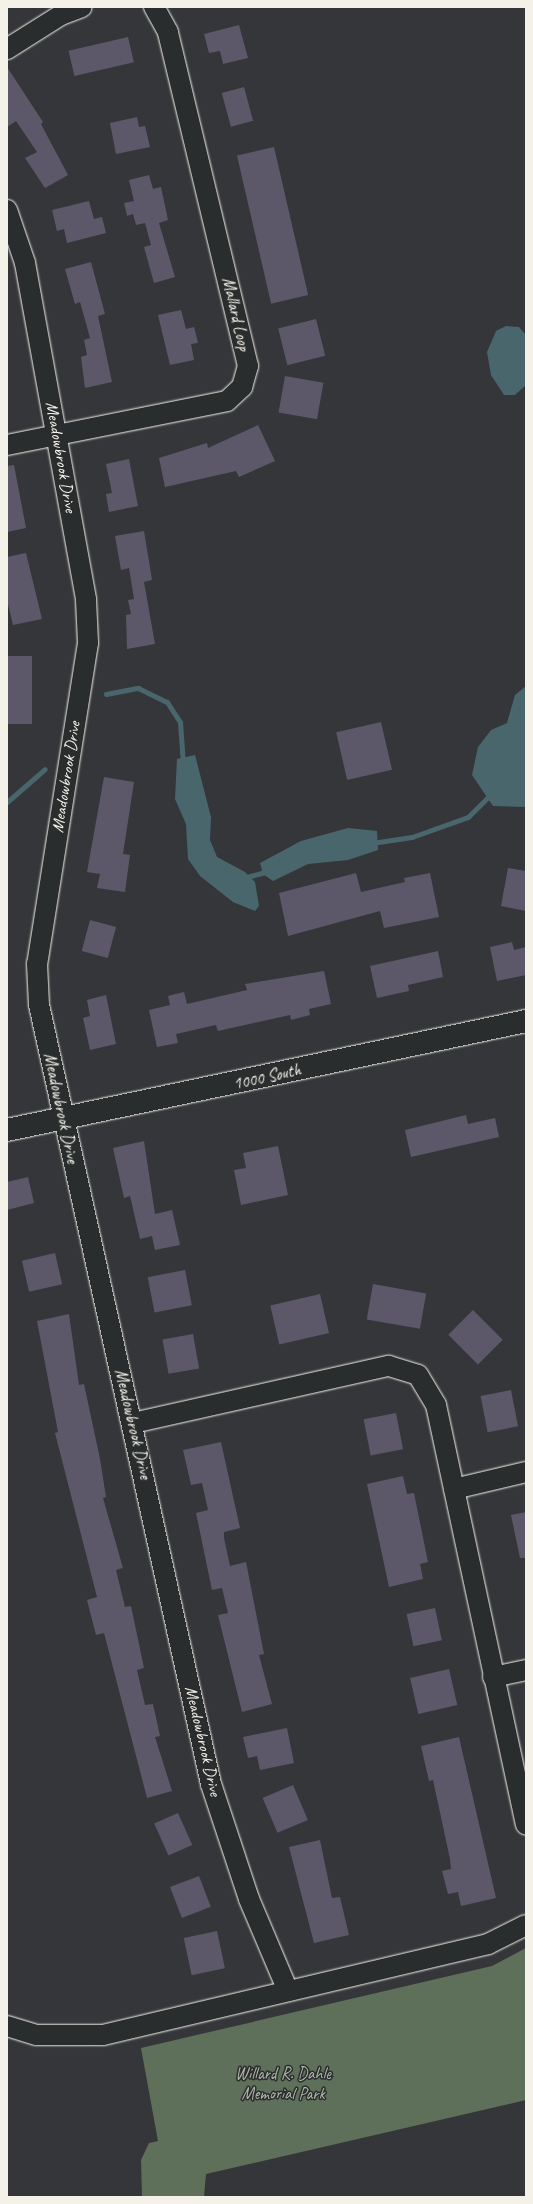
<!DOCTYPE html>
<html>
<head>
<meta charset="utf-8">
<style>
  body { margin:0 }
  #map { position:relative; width:533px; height:2204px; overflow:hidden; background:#34363a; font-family:Caveat,sans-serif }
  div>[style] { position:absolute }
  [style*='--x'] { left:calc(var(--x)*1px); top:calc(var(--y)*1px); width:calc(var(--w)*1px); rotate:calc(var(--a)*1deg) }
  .green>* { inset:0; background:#5e7059 }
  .water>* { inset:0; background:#4a666d }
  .stream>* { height:5px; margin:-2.5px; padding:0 2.5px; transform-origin:2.5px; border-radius:2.5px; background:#4a666d }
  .building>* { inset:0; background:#5d5869; transform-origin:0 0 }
  .roads { filter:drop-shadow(0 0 1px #f4f1e8) drop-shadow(0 0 1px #f4f1e8) }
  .street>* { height:20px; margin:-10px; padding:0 10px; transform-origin:10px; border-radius:10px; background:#2a2d2e }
  .secondary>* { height:22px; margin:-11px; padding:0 11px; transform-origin:11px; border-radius:11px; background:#2a2d2e }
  span { translate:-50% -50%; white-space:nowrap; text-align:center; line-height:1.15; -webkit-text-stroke:3px #2a2d2e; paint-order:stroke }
  .street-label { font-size:17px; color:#f4f1e8 }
  .park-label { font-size:17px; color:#b0b7a8 }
  .frame { position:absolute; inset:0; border:8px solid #f4f1e8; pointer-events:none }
</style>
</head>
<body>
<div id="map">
  <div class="green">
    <div style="clip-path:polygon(526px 1948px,526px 2100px,206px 2174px,204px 2197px,142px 2197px,141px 2160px,149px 2143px,158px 2141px,141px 2048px,492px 1966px)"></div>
  </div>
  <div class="water">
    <div style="clip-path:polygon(506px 326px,519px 327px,526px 335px,526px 385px,515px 395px,504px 395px,491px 375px,487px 352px,496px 331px)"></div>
    <div style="clip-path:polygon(526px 686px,526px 807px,493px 806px,472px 775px,478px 747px,491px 730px,507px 723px,515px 695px)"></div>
    <div style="clip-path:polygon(195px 755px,211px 817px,210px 840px,217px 857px,245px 872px,255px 882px,259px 906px,255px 911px,233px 902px,200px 876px,188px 859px,186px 824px,175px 799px,177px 759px)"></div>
    <div style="clip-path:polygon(348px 828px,377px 831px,378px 850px,348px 860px,308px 864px,273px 881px,263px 874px,260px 863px,301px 841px)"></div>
  </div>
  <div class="stream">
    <div style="--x:106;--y:694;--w:33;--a:-11"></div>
    <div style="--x:138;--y:688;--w:32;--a:26"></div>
    <div style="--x:167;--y:702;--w:24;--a:57"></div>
    <div style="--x:180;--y:722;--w:42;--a:85.9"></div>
    <div style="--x:7;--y:802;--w:50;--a:-41"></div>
    <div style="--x:372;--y:843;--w:40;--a:-8.5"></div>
    <div style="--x:412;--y:837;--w:59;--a:-19.7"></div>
    <div style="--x:468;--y:817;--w:34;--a:-45"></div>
    <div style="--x:243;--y:878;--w:27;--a:-15"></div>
  </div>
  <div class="building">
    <div style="clip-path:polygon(239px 25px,248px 58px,223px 64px,220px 51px,209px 53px,204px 34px)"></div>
    <div style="left:128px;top:37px;width:26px;height:61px;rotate:77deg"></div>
    <div style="clip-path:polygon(7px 67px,43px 122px,41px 124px,68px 175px,45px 188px,25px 158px,37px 152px,16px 121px,7px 127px)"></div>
    <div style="left:244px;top:87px;width:35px;height:23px;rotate:75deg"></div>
    <div style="clip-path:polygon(137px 117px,139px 127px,145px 126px,150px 147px,116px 154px,110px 123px)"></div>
    <div style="left:274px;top:147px;width:152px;height:38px;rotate:77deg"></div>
    <div style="clip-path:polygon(149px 175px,153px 189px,161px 187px,168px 220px,159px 223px,175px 277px,154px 283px,144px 247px,151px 245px,145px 223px,136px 225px,133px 214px,127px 216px,124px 203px,134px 201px,129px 180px)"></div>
    <div style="clip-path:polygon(89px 201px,94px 219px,102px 217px,106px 233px,67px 243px,64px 229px,57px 231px,52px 210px)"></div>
    <div style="clip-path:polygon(91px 262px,105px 314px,98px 316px,112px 382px,85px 388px,81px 357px,87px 355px,84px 340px,90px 338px,80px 302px,75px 304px,65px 269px)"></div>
    <div style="clip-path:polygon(181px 310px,186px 329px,194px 327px,198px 343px,191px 344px,194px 360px,170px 365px,158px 315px)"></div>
    <div style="left:316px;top:319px;width:38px;height:39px;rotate:76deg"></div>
    <div style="left:285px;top:376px;width:39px;height:37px;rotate:10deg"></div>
    <div style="clip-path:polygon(258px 425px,275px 461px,239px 477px,236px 471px,165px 487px,159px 458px,207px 443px,208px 448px)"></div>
    <div style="clip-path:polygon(129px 459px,138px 506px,109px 512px,106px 494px,112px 493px,106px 464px)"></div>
    <div style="clip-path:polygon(14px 465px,26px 528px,7px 532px,7px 466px)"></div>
    <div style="clip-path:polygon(144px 531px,152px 580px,144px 582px,155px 644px,127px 649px,126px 615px,131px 614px,128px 600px,134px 599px,129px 568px,121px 570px,115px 536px)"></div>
    <div style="clip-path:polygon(26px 553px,42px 619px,13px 625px,7px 600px,7px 557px)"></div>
    <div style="left:7px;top:656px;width:25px;height:68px"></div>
    <div style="left:381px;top:722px;width:49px;height:46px;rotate:77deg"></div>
    <div style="clip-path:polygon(104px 777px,134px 782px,123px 854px,130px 855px,125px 892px,97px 888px,100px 874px,87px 872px)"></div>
    <div style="clip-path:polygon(508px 868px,526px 871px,526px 911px,501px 906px)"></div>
    <div style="clip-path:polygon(356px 873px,361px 892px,405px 882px,404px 878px,430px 873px,439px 917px,384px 928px,380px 911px,288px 936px,279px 893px)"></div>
    <div style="left:90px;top:920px;width:27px;height:32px;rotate:15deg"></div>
    <div style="clip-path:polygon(512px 942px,514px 950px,526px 947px,526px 975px,497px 981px,490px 947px)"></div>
    <div style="clip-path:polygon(438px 951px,443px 977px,408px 985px,409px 991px,377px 998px,370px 966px)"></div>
    <div style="clip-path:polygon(324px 971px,331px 1004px,309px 1009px,310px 1015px,291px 1020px,290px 1015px,218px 1031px,216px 1025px,176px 1034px,178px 1043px,157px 1047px,149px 1010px,170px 1005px,168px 996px,184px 992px,187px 1004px,247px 990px,245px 984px)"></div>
    <div style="clip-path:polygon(106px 995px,116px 1044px,90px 1050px,83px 1018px,90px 1016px,87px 1000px)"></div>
    <div style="clip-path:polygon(466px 1115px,468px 1124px,495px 1118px,499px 1137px,411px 1157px,405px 1130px)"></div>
    <div style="clip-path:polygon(144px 1141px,155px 1214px,172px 1210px,180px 1245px,155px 1250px,152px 1236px,140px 1239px,130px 1196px,124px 1198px,113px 1148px)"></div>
    <div style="clip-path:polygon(278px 1146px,288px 1195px,241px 1205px,234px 1170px,246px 1168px,243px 1153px)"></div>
    <div style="clip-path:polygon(28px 1177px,34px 1203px,7px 1210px,7px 1182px)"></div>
    <div style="left:55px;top:1253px;width:32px;height:34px;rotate:77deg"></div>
    <div style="left:185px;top:1270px;width:36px;height:38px;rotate:79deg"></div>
    <div style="left:373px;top:1284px;width:54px;height:36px;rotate:10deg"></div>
    <div style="left:320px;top:1294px;width:40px;height:51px;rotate:77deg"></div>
    <div style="left:473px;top:1310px;width:42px;height:35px;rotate:45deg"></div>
    <div style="clip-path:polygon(69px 1314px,79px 1385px,84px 1384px,100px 1459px,106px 1497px,103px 1498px,123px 1568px,116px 1570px,125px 1607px,131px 1606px,144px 1668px,137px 1670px,145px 1705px,153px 1704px,160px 1736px,155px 1737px,172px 1791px,147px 1798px,104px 1633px,96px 1635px,87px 1600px,97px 1597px,55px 1433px,58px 1432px,37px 1321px)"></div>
    <div style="left:193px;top:1334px;width:35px;height:31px;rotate:80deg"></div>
    <div style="left:511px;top:1390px;width:37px;height:31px;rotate:79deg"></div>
    <div style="left:396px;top:1413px;width:37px;height:33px;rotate:79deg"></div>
    <div style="clip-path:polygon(221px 1442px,240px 1528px,224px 1532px,224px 1538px,230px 1566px,246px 1562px,264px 1654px,259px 1655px,272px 1704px,242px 1712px,218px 1615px,228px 1613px,222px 1588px,212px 1590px,196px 1513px,208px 1510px,202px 1483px,191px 1485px,183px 1450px)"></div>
    <div style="clip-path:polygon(403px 1476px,407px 1494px,414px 1493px,428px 1562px,420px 1564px,423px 1579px,389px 1587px,367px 1484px)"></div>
    <div style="clip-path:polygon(526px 1512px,526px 1558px,520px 1558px,511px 1515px)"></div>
    <div style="left:435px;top:1608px;width:33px;height:29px;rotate:78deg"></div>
    <div style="left:449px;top:1669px;width:37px;height:40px;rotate:77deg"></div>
    <div style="clip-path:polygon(287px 1728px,294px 1763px,260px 1770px,257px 1756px,248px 1758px,243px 1737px)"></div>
    <div style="clip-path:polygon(459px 1737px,496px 1898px,461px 1906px,458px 1892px,448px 1894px,442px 1871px,451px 1869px,450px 1859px,433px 1780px,429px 1781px,421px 1746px)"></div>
    <div style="left:293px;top:1785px;width:38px;height:33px;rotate:67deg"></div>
    <div style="left:178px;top:1813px;width:35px;height:26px;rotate:66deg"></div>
    <div style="clip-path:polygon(320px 1840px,332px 1898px,340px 1897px,349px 1935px,314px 1943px,289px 1847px)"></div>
    <div style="left:199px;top:1876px;width:33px;height:31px;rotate:69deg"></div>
    <div style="left:217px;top:1931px;width:38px;height:34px;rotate:78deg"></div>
  </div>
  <div class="roads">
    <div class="street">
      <div style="--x:7;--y:49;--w:64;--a:-32.2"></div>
      <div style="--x:61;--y:15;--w:22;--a:-21"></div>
      <div style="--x:7;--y:210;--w:56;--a:71.2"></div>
      <div style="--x:25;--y:263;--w:342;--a:79.7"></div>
      <div style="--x:86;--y:600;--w:43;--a:87.3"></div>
      <div style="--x:88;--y:643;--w:325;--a:99"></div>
      <div style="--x:37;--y:964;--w:41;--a:87.2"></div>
      <div style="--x:39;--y:1005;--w:798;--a:77.55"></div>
      <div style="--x:211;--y:1784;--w:121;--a:71.7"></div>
      <div style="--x:249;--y:1899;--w:100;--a:67"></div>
      <div style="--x:7;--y:445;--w:224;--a:-11.3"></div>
      <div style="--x:227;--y:401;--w:21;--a:-43"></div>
      <div style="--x:242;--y:387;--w:22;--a:-74"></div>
      <div style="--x:248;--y:366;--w:343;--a:-103.5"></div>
      <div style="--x:168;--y:32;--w:29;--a:-119"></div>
      <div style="--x:133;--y:1423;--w:262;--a:-12.6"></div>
      <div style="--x:389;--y:1366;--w:30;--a:17"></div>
      <div style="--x:418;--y:1375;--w:35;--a:59"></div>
      <div style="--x:436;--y:1405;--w:429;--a:77.9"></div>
      <div style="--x:454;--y:1489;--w:74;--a:-13.3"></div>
      <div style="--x:493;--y:1677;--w:34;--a:-12"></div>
      <div style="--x:7;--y:2026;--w:31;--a:17"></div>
      <div style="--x:37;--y:2035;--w:66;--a:0"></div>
      <div style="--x:103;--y:2035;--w:396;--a:-13.3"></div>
      <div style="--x:488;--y:1944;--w:42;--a:-26.6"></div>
    </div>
    <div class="secondary">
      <div style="--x:7;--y:1130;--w:530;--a:-11.86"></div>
    </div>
  </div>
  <div class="street-label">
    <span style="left:236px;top:314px;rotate:77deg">Mallard Loop</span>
    <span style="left:61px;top:457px;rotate:80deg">Meadowbrook Drive</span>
    <span style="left:66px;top:777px;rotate:-81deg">Meadowbrook Drive</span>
    <span style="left:267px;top:1077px;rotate:-12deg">1000 South</span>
    <span style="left:61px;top:1108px;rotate:78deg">Meadowbrook Drive</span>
    <span style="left:133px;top:1424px;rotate:77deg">Meadowbrook Drive</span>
    <span style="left:203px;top:1741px;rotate:77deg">Meadowbrook Drive</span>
  </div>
  <div class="park-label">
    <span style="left:283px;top:2084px">Willard R. Dahle<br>Memorial Park</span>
  </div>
  <div class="frame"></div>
</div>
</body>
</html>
